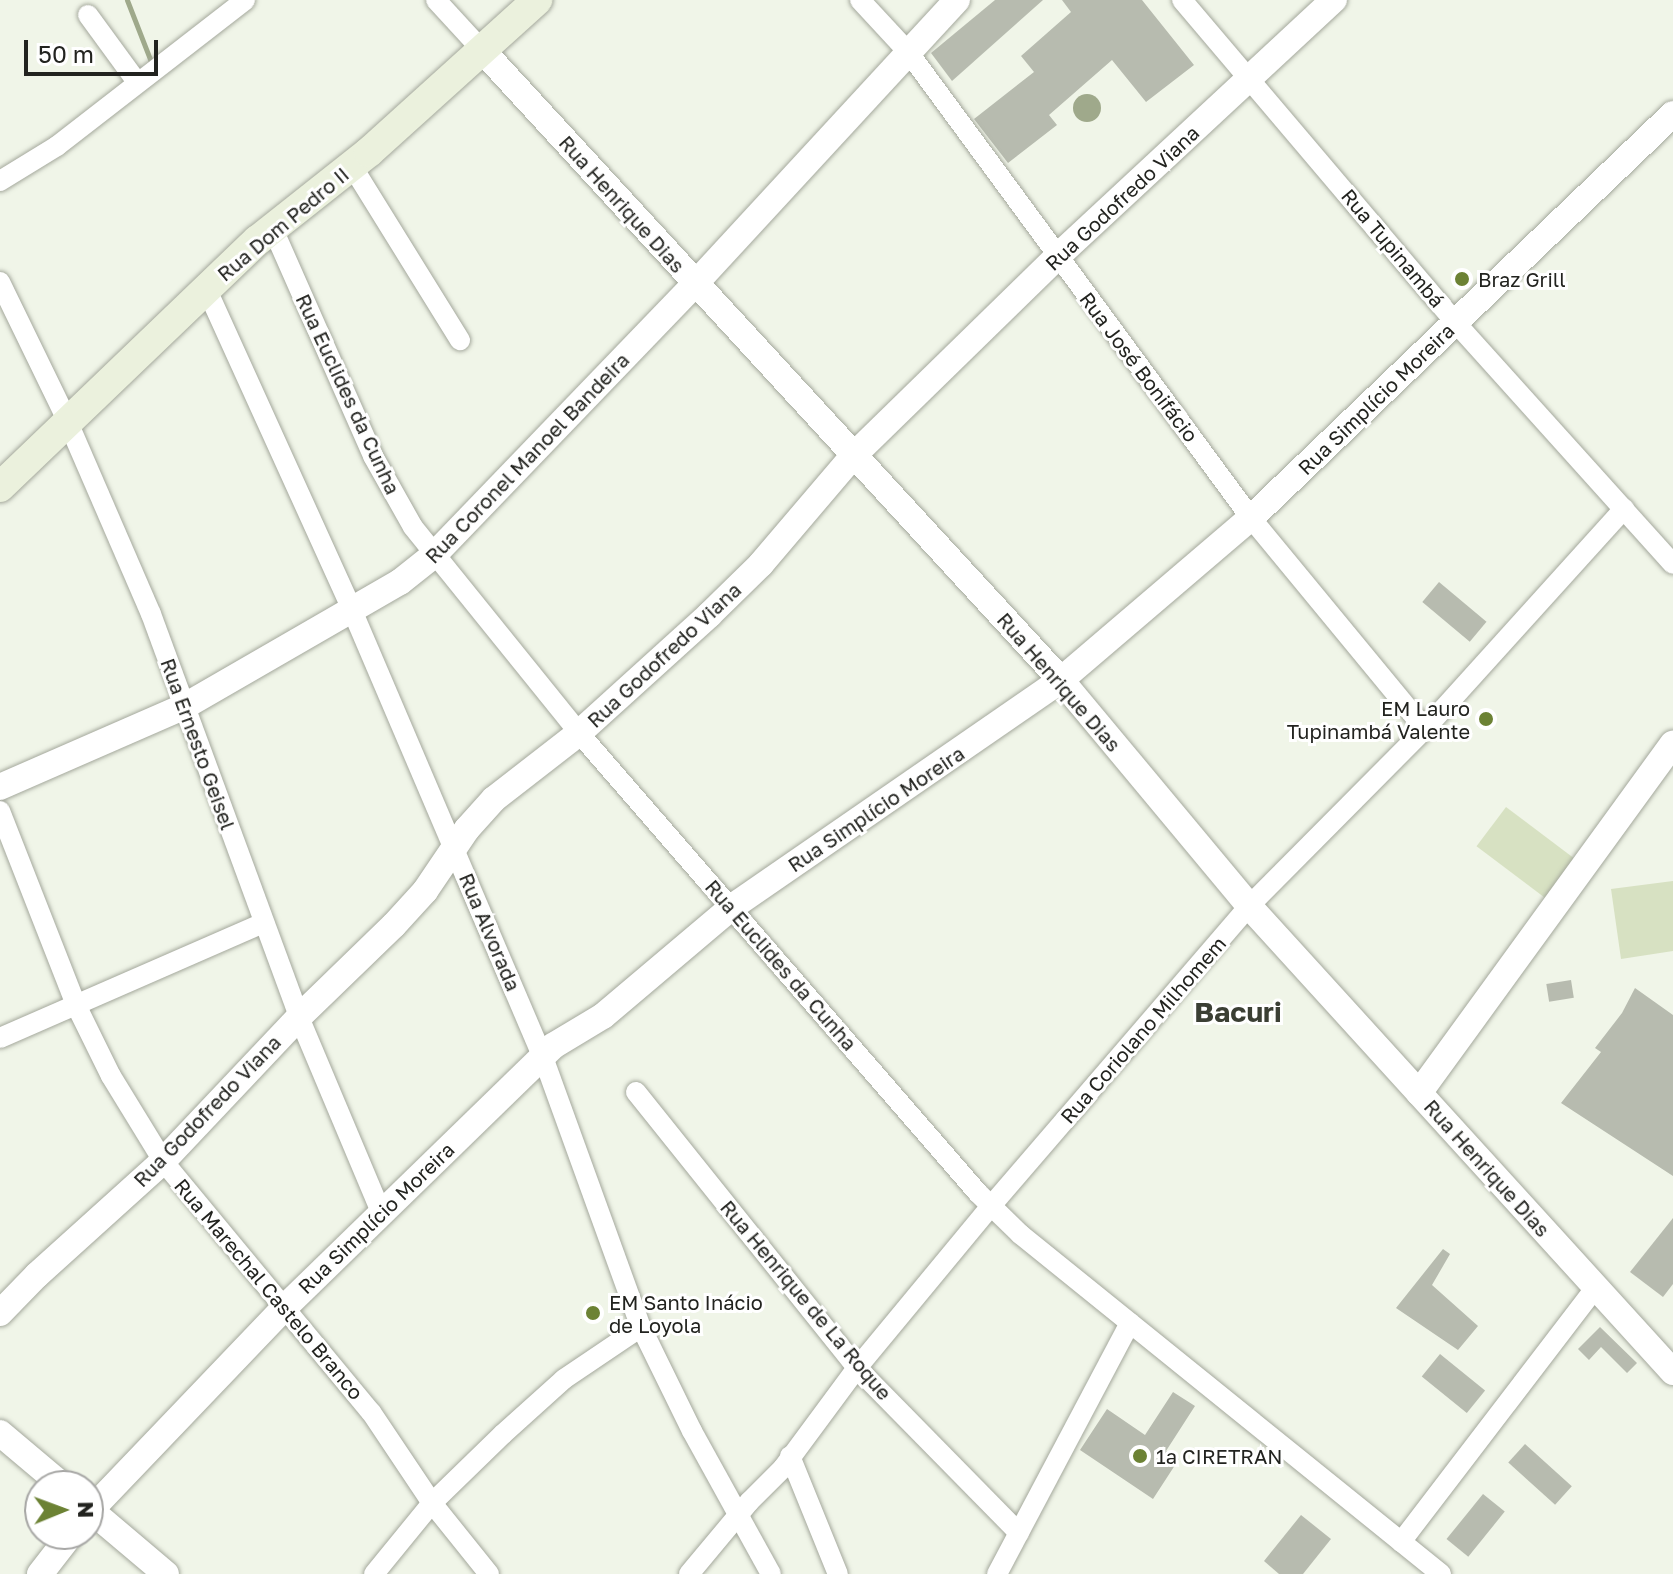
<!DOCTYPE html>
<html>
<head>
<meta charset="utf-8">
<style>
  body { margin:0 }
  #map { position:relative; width:1673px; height:1574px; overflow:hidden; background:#f0f5e8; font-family:"Golos Text",sans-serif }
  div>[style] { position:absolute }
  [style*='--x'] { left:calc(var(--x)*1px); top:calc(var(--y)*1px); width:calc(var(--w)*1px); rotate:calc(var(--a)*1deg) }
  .green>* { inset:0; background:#d7e1c2; transform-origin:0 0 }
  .water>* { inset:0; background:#9fa98b }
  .round { border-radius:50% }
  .stream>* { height:5px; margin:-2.5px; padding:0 2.5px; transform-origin:2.5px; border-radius:2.5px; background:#9fa98b }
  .building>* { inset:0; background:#b7bbaf; transform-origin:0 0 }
  .roads { filter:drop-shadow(0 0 2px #a4a89c) drop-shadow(0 0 2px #a4a89c) }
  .minor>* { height:20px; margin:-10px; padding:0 10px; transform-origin:10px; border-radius:10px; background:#fff }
  .tertiary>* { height:26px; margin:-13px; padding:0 13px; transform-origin:13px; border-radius:13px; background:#fff }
  .secondary>* { height:30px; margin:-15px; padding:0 15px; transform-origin:15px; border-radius:15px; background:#ebf1dd }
  .dots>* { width:22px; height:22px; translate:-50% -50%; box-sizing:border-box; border:4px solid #fff; border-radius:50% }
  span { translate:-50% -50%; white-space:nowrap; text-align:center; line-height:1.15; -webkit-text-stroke:6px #fff; paint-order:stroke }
  .street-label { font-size:20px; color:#22231f }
  .poi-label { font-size:20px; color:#22231f }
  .left { translate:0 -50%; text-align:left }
  .right { translate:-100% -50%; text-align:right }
  .district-label { font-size:28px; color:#3b3f34; font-weight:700 }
  .north { position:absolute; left:24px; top:1470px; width:80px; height:80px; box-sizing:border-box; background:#fff; border:2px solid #a7a7a5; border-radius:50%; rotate:89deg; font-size:22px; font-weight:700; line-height:32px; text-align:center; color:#22231f }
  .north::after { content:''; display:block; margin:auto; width:28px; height:36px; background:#6c8234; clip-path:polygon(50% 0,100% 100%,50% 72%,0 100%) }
  .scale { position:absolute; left:24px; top:40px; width:134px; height:36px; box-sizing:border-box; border:4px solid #22231f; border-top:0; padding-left:10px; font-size:24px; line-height:28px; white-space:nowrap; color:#22231f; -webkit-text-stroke:6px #fff; paint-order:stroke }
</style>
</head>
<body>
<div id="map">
  <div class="green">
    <div style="left:1506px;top:807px;width:86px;height:49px;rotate:37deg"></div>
    <div style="clip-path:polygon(1673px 881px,1673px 951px,1621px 959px,1611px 889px)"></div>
  </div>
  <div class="water">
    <div class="round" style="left:1073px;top:94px;width:28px;height:28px"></div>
  </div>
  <div class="stream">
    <div style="--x:127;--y:0;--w:69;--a:68.7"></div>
  </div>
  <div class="building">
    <div style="clip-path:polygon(995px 0,1043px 0,952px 81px,931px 53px)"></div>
    <div style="clip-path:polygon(1062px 0,1142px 0,1194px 65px,1146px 102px,1112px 60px,1049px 115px,1057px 125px,1008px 163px,974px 119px,1034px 72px,1021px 56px,1071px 12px)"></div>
    <div style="left:1439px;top:582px;width:62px;height:26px;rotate:40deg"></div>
    <div style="left:1571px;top:980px;width:18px;height:25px;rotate:81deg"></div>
    <div style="clip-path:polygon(1635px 988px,1673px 1015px,1673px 1176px,1561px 1103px,1601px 1052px,1595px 1048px,1622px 1013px)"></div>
    <div style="clip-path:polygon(1673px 1218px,1673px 1284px,1663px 1297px,1630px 1272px)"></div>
    <div style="clip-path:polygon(1443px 1249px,1450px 1254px,1432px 1285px,1478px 1326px,1458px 1350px,1396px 1308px)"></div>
    <div style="clip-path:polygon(1600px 1327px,1637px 1363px,1627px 1373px,1601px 1347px,1589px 1360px,1578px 1349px)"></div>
    <div style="left:1440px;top:1354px;width:58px;height:29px;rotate:39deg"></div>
    <div style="clip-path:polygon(1173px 1392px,1195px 1406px,1166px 1451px,1179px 1459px,1153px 1499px,1080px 1450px,1107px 1409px,1145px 1435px)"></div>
    <div style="left:1525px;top:1444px;width:63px;height:25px;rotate:42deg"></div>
    <div style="left:1483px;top:1494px;width:28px;height:58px;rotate:39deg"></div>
    <div style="clip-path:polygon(1301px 1515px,1331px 1539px,1303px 1574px,1279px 1574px,1264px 1561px)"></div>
  </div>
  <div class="roads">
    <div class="minor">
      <div style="--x:436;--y:0;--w:68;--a:47.4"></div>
      <div style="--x:860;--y:0;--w:72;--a:47.2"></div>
      <div style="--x:909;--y:53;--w:577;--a:53.67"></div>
      <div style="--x:1251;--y:518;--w:273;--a:50.5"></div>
      <div style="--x:1182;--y:0;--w:424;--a:49.7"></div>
      <div style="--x:1456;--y:323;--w:324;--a:48"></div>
      <div style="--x:88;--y:15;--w:83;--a:53.8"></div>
      <div style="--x:352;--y:166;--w:205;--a:58.2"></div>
      <div style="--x:0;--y:181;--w:67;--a:-31.6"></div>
      <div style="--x:57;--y:146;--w:238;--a:-37.8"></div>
      <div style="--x:273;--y:229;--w:248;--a:66.2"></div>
      <div style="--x:373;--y:456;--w:81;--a:60.6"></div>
      <div style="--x:413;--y:527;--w:265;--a:51.1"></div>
      <div style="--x:579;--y:733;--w:609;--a:49.06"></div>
      <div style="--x:978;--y:1193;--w:59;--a:44.3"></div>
      <div style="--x:1020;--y:1234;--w:541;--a:38.92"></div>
      <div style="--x:0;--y:282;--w:153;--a:64.1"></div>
      <div style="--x:67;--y:420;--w:211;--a:66.6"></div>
      <div style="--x:151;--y:614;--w:429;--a:69.8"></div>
      <div style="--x:299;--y:1017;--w:212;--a:67.2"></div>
      <div style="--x:207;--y:290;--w:351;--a:65.6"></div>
      <div style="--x:352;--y:610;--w:486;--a:66.9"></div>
      <div style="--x:543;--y:1057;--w:287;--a:70.1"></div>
      <div style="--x:641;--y:1327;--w:116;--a:63.9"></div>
      <div style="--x:692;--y:1431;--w:163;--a:61.1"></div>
      <div style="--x:0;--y:811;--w:208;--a:68.6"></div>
      <div style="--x:76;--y:1005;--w:79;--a:63.8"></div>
      <div style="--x:111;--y:1076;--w:100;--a:58.5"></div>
      <div style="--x:163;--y:1161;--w:326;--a:50.4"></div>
      <div style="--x:371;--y:1412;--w:110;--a:56.2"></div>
      <div style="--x:432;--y:1503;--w:91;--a:51.2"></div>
      <div style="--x:0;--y:1038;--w:287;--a:-23.6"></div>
      <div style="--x:636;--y:1092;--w:354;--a:51.3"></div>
      <div style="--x:857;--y:1368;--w:231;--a:45.5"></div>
      <div style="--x:790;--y:1456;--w:127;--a:67.9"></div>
      <div style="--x:1401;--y:1542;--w:321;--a:-52.6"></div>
      <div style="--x:374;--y:1574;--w:92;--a:-50.8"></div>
      <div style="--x:432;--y:1503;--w:99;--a:-44.2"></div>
      <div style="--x:503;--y:1434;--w:82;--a:-42"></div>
      <div style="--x:564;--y:1379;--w:93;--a:-34"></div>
      <div style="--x:689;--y:1574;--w:94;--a:-50.2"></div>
      <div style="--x:749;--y:1502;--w:48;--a:-45"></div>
      <div style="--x:783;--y:1468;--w:124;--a:-53.5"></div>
      <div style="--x:857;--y:1368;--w:210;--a:-50.4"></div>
      <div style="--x:991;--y:1206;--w:396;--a:-49.3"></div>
      <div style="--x:1249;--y:906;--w:250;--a:-45.2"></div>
      <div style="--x:1425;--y:729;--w:297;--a:-47.9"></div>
      <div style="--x:997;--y:1574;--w:284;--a:-62.1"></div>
    </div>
    <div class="tertiary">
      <div style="--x:482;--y:50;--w:856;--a:47.42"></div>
      <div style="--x:1061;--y:680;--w:294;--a:50.2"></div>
      <div style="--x:1249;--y:906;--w:630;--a:47.7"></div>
      <div style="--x:0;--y:787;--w:202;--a:-23.6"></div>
      <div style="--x:185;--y:706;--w:248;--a:-30"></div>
      <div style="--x:400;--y:582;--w:43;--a:-38.5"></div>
      <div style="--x:434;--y:555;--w:376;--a:-46.1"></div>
      <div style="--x:695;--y:284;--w:386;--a:-47.3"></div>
      <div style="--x:1419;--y:1093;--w:432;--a:-54"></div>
      <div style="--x:0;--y:1313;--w:53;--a:-45.8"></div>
      <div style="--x:37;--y:1275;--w:170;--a:-42.1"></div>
      <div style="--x:163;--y:1161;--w:198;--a:-46.6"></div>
      <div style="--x:299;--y:1017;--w:132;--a:-44.1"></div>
      <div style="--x:394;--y:925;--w:46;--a:-47.6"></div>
      <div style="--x:425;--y:891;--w:75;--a:-55.9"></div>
      <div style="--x:467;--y:829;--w:40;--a:-48"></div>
      <div style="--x:494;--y:799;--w:108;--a:-37.8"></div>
      <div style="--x:579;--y:733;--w:176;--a:-42.2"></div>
      <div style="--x:709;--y:615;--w:73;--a:-44.4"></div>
      <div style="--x:761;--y:564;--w:142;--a:-49.6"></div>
      <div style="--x:853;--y:456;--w:285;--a:-44.3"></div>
      <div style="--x:1057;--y:257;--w:378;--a:-42.9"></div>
      <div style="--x:0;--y:1433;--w:82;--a:40.1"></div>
      <div style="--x:88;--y:1508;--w:102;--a:40.2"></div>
      <div style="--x:88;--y:1513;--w:284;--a:-46.3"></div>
      <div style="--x:284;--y:1308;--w:376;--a:-44.2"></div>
      <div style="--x:553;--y:1046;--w:58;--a:-31"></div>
      <div style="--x:603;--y:1016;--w:169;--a:-40.2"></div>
      <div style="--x:732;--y:907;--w:400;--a:-34.6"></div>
      <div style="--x:1061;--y:680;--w:250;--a:-40.5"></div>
      <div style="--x:1251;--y:518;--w:584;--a:-43.75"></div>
      <div style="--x:40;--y:1574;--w:51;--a:-52.2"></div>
    </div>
    <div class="secondary">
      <div style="--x:0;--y:487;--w:357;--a:-43.8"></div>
      <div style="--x:258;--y:240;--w:142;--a:-38.4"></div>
      <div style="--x:369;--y:152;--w:227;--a:-42.1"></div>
    </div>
  </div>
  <div class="dots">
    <div style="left:1462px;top:279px;background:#6c8234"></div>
    <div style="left:1486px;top:719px;background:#6c8234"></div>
    <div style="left:593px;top:1313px;background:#6c8234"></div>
    <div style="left:1140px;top:1456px;background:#6c8234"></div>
  </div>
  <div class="street-label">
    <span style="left:1122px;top:198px;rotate:-43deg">Rua Godofredo Viana</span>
    <span style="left:622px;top:204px;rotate:48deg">Rua Henrique Dias</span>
    <span style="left:283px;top:224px;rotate:-40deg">Rua Dom Pedro II</span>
    <span style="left:1393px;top:248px;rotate:50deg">Rua Tupinambá</span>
    <span style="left:1139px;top:367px;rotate:53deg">Rua José Bonifácio</span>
    <span style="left:348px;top:394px;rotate:65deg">Rua Euclides da Cunha</span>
    <span style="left:1376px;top:399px;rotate:-44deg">Rua Simplício Moreira</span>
    <span style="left:527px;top:458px;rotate:-46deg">Rua Coronel Manoel Bandeira</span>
    <span style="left:664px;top:655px;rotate:-43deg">Rua Godofredo Viana</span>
    <span style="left:1059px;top:682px;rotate:49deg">Rua Henrique Dias</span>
    <span style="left:198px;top:744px;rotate:70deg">Rua Ernesto Geisel</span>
    <span style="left:876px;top:809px;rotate:-34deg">Rua Simplício Moreira</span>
    <span style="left:490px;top:932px;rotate:67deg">Rua Alvorada</span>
    <span style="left:781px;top:965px;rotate:49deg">Rua Euclides da Cunha</span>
    <span style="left:1143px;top:1030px;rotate:-49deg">Rua Coriolano Milhomem</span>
    <span style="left:207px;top:1111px;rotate:-46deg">Rua Godofredo Viana</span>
    <span style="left:1487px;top:1168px;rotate:48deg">Rua Henrique Dias</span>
    <span style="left:376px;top:1218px;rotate:-44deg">Rua Simplício Moreira</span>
    <span style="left:269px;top:1289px;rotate:50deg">Rua Marechal Castelo Branco</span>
    <span style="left:806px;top:1300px;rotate:50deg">Rua Henrique de La Roque</span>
  </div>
  <div class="poi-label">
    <span class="left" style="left:1478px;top:279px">Braz Grill</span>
    <span class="right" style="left:1470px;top:720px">EM Lauro<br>Tupinambá Valente</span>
    <span class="left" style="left:609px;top:1314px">EM Santo Inácio<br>de Loyola</span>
    <span class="left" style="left:1156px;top:1456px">1ª CIRETRAN</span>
  </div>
  <div class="district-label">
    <span style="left:1238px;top:1012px">Bacuri</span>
  </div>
  <div class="north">N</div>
  <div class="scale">50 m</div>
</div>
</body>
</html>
